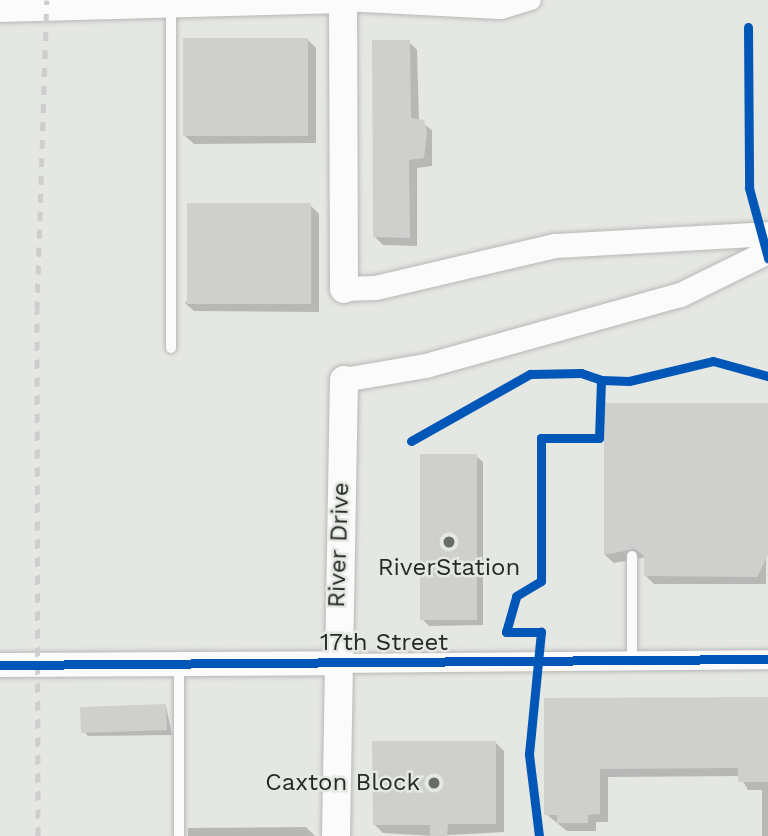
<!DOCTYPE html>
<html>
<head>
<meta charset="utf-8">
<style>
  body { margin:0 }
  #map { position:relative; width:768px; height:836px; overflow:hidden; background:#e5e7e3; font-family:"Work Sans",sans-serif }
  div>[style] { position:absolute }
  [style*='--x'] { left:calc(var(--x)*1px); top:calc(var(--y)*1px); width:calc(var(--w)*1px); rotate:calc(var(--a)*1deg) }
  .shadow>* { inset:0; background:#0003 }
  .building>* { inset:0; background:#cfd0ce; transform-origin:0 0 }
  .roads { filter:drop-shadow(0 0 2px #b7b8b6) drop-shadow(0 0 2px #b7b8b6) }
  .service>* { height:10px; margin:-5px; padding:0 5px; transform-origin:5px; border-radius:5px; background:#fbfbfb }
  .minor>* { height:19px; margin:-9.5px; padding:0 9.5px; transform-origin:9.5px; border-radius:9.5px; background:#fbfbfb }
  .tertiary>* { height:24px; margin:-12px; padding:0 12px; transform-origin:12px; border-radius:12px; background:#fbfbfb }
  .secondary>* { height:28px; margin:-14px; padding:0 14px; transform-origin:14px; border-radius:14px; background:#fbfbfb }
  .rail>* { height:5px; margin-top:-2.5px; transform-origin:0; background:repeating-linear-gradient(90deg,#cdcecd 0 9px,transparent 0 18px) }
  .cycleway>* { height:9px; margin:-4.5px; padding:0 4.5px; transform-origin:4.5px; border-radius:4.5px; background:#0057b8 }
  .dots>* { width:19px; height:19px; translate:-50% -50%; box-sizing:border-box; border:4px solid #e4e8e2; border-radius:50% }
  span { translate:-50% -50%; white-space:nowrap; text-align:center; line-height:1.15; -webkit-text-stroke:5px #e4e8e2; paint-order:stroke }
  .street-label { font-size:24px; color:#272927 }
  .poi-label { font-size:24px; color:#272927 }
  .right { translate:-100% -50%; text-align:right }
</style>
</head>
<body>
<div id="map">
  <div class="shadow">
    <div style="clip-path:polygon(308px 40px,316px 48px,316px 143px,194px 144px,185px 136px)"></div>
    <div style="clip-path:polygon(409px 42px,417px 50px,419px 121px,432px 130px,432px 166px,417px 168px,417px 246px,383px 245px,375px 237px)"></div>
    <div style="clip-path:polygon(310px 205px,319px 214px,319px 312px,194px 311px,185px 303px)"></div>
    <div style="clip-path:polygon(768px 405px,766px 584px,654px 584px,645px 575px,646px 557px,614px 563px,605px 555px)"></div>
    <div style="clip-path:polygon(476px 456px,483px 462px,483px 625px,429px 626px,422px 619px)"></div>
    <div style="clip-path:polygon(768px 699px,768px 836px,762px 836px,762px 790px,748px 790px,740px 776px,608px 777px,608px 822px,596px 822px,596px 831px,567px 831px,546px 814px,546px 700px)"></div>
    <div style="clip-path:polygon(166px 706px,172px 735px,88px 736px,82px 730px)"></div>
    <div style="clip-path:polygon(495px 742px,504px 751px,504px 832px,433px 836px,383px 833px,374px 824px)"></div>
    <div style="clip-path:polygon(306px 827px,315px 836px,188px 836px,188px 828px)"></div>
  </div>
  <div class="building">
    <div style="left:308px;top:38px;width:98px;height:125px;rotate:90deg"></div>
    <div style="clip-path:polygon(372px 40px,410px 40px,411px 118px,424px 120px,427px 132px,424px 158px,409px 160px,410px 238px,373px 237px)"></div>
    <div style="left:311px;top:203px;width:101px;height:124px;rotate:90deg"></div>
    <div style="clip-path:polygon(604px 403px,768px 403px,768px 555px,757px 577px,644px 576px,644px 556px,635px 549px,604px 555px)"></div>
    <div style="left:420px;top:454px;width:57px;height:166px"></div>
    <div style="clip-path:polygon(768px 697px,768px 782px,738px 782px,738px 768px,600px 769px,600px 814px,588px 815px,588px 823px,557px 823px,557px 815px,544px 815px,544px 698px)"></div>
    <div style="left:166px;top:704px;width:26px;height:86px;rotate:88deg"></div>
    <div style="clip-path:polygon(372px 741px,496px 741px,496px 824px,448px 824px,447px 836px,430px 836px,430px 825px,373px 825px)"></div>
  </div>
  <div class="roads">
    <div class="service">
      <div style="--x:171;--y:7;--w:341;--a:90"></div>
      <div style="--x:632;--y:661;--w:105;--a:-90"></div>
      <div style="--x:179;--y:665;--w:171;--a:90"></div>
    </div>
    <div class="minor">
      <div style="--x:343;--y:1;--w:158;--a:2.9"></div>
      <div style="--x:501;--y:9;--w:31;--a:-17"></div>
      <div style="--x:336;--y:663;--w:432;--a:-0.5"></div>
    </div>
    <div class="tertiary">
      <div style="--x:0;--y:10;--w:343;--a:-1.5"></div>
      <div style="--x:344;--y:289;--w:32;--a:-2"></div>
      <div style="--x:376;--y:288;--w:184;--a:-13.2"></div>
      <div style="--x:555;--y:246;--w:213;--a:-3.2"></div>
      <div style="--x:344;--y:380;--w:83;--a:-9.7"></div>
      <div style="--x:426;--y:366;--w:265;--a:-15.6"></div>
      <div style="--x:681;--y:295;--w:97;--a:-26.3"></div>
      <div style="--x:0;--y:665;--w:336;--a:-0.3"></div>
    </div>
    <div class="secondary">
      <div style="--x:343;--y:0;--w:289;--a:89.8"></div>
      <div style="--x:336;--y:836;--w:456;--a:-89"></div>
    </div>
  </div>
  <div class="rail">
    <div style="--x:38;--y:836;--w:526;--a:-90.11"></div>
    <div style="--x:37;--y:310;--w:310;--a:-88.2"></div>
  </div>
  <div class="cycleway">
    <div style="--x:748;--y:27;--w:161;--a:89.6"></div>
    <div style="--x:749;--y:188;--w:73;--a:74.8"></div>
    <div style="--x:411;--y:441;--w:137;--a:-29.4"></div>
    <div style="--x:530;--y:374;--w:51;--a:-1.1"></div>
    <div style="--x:581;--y:373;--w:21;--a:19"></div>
    <div style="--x:0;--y:665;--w:768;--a:-0.45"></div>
    <div style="--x:539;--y:836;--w:83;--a:-97"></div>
    <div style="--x:529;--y:754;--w:123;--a:-84.4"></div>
    <div style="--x:541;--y:632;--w:35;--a:180"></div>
    <div style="--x:506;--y:632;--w:37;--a:-74"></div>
    <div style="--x:516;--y:596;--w:29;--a:-31"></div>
    <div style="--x:541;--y:581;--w:143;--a:-90"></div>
    <div style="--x:541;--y:438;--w:58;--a:0"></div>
    <div style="--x:599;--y:438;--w:58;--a:-88"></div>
    <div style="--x:601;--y:380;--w:28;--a:2"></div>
    <div style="--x:629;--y:381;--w:86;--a:-13.4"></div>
    <div style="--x:713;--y:361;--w:57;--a:15.3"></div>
  </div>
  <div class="dots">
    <div style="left:449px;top:542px;background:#6a6c69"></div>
    <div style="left:434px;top:783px;background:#6a6c69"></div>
  </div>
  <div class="street-label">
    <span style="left:339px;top:545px;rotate:-88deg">River Drive</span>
    <span style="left:384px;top:643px">17th Street</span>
  </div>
  <div class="poi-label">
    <span style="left:449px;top:568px">RiverStation</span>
    <span class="right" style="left:420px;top:783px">Caxton Block</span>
  </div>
</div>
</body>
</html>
